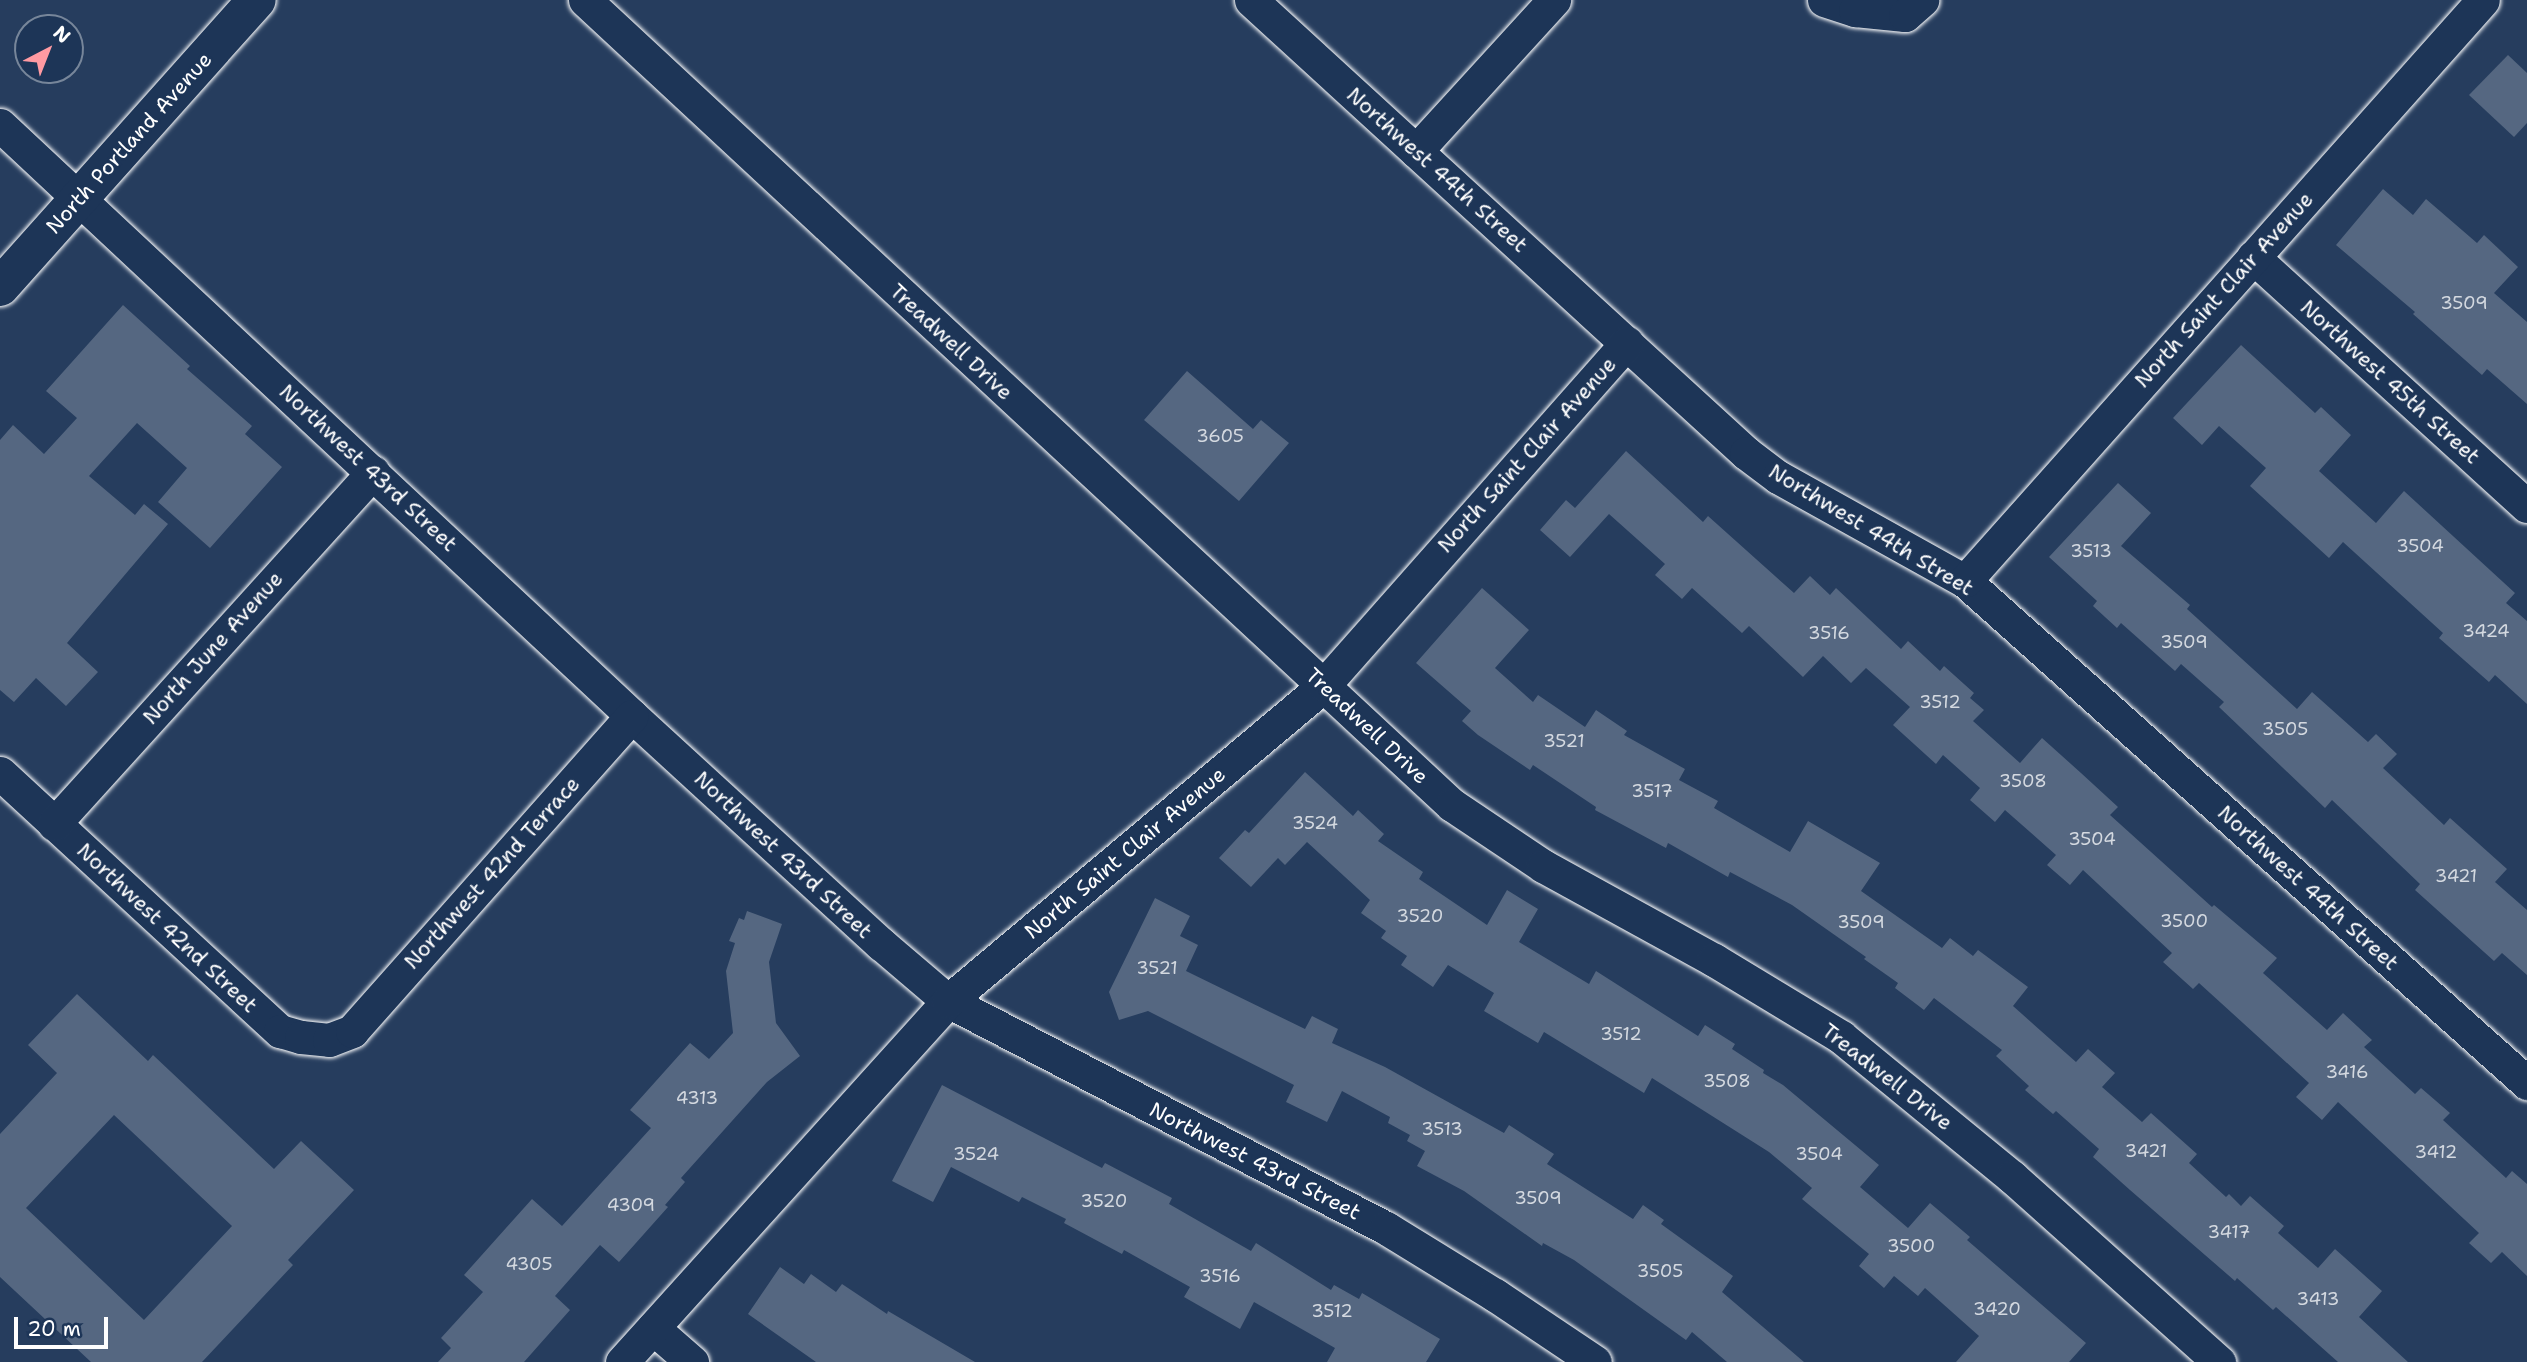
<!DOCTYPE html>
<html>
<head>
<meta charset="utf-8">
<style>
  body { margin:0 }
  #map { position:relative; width:2527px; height:1362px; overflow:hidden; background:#263d5e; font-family:"Shantell Sans",sans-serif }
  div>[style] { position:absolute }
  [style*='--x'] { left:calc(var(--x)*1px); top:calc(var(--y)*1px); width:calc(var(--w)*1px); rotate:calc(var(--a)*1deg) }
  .building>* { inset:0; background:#556781 }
  .roads { filter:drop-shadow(0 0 2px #fff) drop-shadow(0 0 2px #fff) }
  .minor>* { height:33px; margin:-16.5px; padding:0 16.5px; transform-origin:16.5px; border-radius:16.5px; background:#1d3557 }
  .secondary>* { height:38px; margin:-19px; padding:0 19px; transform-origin:19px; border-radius:19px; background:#1d3557 }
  span { translate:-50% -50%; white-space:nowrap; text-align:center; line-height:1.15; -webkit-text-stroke:5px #1d3557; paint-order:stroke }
  .number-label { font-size:18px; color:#d4d9e0 }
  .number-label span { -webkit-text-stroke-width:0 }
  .street-label { font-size:21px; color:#fff }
  .north { position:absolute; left:14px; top:14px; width:70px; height:70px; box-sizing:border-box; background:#1d3557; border:2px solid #77869a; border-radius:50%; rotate:42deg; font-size:19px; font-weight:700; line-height:28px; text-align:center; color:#fff }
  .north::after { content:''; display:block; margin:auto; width:24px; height:32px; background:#ff9aa2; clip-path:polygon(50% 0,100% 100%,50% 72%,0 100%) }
  .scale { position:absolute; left:14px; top:1317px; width:94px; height:32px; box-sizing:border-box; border:4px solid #fff; border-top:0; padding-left:9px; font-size:21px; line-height:24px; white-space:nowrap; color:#fff; -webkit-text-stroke:5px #1d3557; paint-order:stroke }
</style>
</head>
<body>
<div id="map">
  <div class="building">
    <div style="clip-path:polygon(2508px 55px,2527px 73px,2527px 123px,2514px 137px,2469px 95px)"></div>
    <div style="clip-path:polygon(2383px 189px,2413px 215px,2426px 199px,2477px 243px,2484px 235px,2518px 267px,2494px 293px,2527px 322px,2527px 404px,2487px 369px,2482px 375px,2413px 314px,2415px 312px,2336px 245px)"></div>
    <div style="clip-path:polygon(123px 305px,190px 366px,187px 369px,252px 426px,245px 434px,282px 467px,210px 548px,158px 502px,187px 468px,137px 423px,89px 476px,135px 515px,144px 504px,168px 524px,67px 643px,98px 672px,66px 706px,36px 678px,14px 702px,0 690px,0 440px,13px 425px,44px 454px,77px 418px,46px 391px)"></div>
    <div style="clip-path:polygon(2241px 345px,2315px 413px,2321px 407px,2351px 435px,2319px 471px,2376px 523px,2404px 491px,2515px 593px,2506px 603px,2527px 621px,2527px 704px,2495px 675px,2489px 682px,2439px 638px,2443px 633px,2343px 542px,2329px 558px,2250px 486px,2266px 468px,2219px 426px,2202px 445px,2173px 418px)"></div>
    <div style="clip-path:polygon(1187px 371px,1253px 429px,1261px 420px,1289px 443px,1239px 501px,1144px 420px)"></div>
    <div style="clip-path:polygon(1626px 451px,1703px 522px,1708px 516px,1794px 593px,1810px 576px,1830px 595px,1836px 588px,1901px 649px,1908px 641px,1940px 671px,1944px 666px,1974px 693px,1970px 698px,1984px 710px,1973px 721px,2020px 763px,2042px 738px,2081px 773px,2118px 807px,2110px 815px,2212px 907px,2214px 905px,2277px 958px,2263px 973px,2327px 1030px,2343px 1013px,2372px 1040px,2364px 1047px,2415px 1094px,2421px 1088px,2450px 1113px,2443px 1120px,2506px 1178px,2512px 1171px,2527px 1184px,2527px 1276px,2502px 1252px,2491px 1263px,2469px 1243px,2479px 1233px,2338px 1102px,2322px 1120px,2296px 1097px,2309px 1083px,2199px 983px,2193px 989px,2163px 962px,2172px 953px,2083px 870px,2070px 885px,2047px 865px,2056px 855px,2005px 810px,1995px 822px,1970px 800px,1980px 788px,1943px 755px,1936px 764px,1893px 725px,1910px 707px,1866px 668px,1851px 683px,1823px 656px,1803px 677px,1749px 626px,1742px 633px,1692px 588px,1682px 599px,1655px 575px,1665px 564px,1609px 514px,1570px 557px,1540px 530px,1566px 500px,1575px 508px)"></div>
    <div style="clip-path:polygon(2118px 483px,2151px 513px,2121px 546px,2190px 605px,2187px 609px,2297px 709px,2312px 692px,2368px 742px,2376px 734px,2397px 754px,2383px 768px,2444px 825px,2450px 818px,2507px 869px,2495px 882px,2527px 910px,2527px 975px,2502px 953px,2494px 961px,2415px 890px,2420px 884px,2332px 800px,2325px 808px,2219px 707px,2224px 702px,2181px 664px,2175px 671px,2121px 623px,2117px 628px,2093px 606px,2097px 601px,2049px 557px)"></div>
    <div style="clip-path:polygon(1482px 588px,1529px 630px,1495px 668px,1533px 702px,1538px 695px,1585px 727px,1596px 710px,1627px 731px,1624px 735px,1685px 769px,1679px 780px,1718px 801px,1714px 808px,1790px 852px,1808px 821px,1880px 863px,1861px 891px,1942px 948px,1950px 938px,1973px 956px,1978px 950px,2028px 987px,2013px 1006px,2076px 1062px,2088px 1049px,2115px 1073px,2102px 1087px,2142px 1122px,2151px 1113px,2197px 1154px,2189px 1163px,2226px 1197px,2229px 1194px,2241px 1206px,2250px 1196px,2284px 1226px,2278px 1233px,2318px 1268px,2335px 1249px,2382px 1291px,2359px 1317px,2408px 1362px,2338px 1362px,2276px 1307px,2273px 1310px,2237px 1278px,2235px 1281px,2130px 1190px,2093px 1157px,2099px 1149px,2056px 1111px,2053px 1114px,2025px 1090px,2029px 1086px,1996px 1056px,2002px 1050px,1934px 998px,1924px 1010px,1895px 988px,1898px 983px,1864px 959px,1866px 957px,1792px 905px,1730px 872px,1728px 877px,1668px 843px,1666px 848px,1595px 810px,1596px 807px,1533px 765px,1530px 770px,1478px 735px,1462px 721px,1471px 711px,1416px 663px)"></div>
    <div style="clip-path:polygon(1305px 772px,1353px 816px,1358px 810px,1384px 834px,1378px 841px,1423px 872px,1419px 879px,1487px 925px,1507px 890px,1538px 909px,1519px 942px,1589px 984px,1596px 971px,1698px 1036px,1705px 1025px,1735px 1044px,1732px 1049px,1764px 1070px,1763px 1073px,1783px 1085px,1879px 1165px,1860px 1187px,1908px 1228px,1930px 1203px,1970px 1237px,1967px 1240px,2086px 1343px,2069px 1362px,1956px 1362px,1979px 1336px,1925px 1288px,1918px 1296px,1894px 1276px,1884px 1288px,1859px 1266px,1869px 1254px,1802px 1199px,1812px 1188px,1769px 1152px,1652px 1078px,1644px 1093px,1544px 1032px,1538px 1043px,1484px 1011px,1494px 993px,1448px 965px,1433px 987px,1401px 965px,1407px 956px,1381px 938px,1386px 931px,1361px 913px,1370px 900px,1307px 842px,1285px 865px,1278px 858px,1251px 887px,1219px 858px,1245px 830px,1249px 833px)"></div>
    <div style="clip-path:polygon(1155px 898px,1190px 916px,1180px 936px,1198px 945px,1186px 971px,1305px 1029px,1312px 1016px,1338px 1029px,1332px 1043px,1385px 1067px,1504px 1133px,1509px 1125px,1554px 1154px,1547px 1164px,1633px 1219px,1643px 1205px,1664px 1220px,1661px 1224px,1733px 1276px,1722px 1292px,1804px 1362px,1727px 1362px,1692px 1332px,1686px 1340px,1574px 1260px,1543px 1243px,1542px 1246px,1464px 1191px,1417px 1166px,1425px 1151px,1407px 1141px,1410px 1135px,1388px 1123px,1390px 1117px,1342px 1091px,1327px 1122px,1286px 1102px,1294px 1085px,1148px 1011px,1119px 1020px,1109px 992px)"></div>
    <div style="clip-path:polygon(747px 911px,782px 924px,769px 962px,776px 1023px,800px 1056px,767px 1082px,681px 1178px,685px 1182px,665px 1205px,668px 1207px,619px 1262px,600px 1245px,555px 1296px,570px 1310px,524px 1362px,438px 1362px,451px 1348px,441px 1338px,483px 1292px,464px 1275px,532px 1199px,562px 1226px,651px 1128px,630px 1110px,690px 1043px,709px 1059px,733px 1033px,726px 971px,735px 943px,729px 941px,739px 918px,744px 920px)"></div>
    <div style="clip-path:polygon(evenodd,77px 994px,148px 1061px,153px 1055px,274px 1169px,301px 1141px,354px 1190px,288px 1260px,293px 1265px,202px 1362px,91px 1362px,0 1277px,0 1134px,57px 1073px,28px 1045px,77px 994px,114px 1115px,232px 1226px,144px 1320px,26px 1208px,114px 1115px)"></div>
    <div style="clip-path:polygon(942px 1085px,1102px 1168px,1105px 1163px,1172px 1198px,1169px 1204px,1251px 1251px,1256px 1243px,1331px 1290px,1334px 1285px,1359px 1299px,1362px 1293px,1440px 1339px,1426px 1362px,1327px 1362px,1335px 1348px,1254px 1302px,1240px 1329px,1184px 1297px,1190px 1287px,1124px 1250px,1122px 1254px,1064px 1223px,1066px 1219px,1022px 1197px,1019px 1202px,951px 1167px,933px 1202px,892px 1181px)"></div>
    <div style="clip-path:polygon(780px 1267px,804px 1284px,811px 1274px,836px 1292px,842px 1284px,887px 1314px,888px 1311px,975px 1362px,816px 1362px,748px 1314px)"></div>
  </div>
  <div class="roads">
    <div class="minor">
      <div style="--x:585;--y:0;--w:1183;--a:42.88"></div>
      <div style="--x:1452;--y:805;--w:110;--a:33.8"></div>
      <div style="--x:1543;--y:866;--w:195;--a:28.8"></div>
      <div style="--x:1714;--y:960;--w:149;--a:31.2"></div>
      <div style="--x:1841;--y:1037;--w:221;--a:39.3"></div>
      <div style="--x:2012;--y:1177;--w:278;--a:41.8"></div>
      <div style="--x:1251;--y:0;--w:671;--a:42.46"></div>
      <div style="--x:1746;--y:453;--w:40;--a:37"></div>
      <div style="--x:1778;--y:477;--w:214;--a:29.1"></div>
      <div style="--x:1965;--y:581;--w:754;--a:41.77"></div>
      <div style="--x:1824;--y:0;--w:33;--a:18"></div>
      <div style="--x:1855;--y:10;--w:50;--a:5.7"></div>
      <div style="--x:1905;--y:15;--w:23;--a:-41"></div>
      <div style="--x:0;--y:125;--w:865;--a:43.08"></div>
      <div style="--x:632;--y:716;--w:338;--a:42.5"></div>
      <div style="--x:881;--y:944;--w:88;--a:40.4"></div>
      <div style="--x:948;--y:1001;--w:493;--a:27.4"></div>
      <div style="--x:1386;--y:1228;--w:128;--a:31.6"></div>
      <div style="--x:1495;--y:1295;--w:120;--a:33.8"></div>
      <div style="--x:1416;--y:151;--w:205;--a:-47.6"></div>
      <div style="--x:2253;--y:257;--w:370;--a:42.3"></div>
      <div style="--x:1965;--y:581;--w:778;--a:-48.28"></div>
      <div style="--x:0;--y:773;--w:381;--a:42.7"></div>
      <div style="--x:280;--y:1031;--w:22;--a:16"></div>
      <div style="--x:301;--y:1037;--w:28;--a:6"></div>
      <div style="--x:329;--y:1040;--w:25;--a:-21"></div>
      <div style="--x:352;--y:1031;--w:421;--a:-48.4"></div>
      <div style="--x:54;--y:824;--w:475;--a:-47.8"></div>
      <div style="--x:653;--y:1328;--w:52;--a:41.1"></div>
      <div style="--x:622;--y:1362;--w:486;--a:-47.9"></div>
      <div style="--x:948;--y:1001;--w:491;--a:-40"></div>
      <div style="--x:1324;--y:685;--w:457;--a:-48.5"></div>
    </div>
    <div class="secondary">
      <div style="--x:0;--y:287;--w:385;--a:-48.2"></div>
    </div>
  </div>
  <div class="number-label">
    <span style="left:2464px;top:303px">3509</span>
    <span style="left:1220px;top:436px">3605</span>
    <span style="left:2420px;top:546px">3504</span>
    <span style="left:2091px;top:551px">3513</span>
    <span style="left:2486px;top:631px">3424</span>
    <span style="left:1829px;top:633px">3516</span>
    <span style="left:2184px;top:642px">3509</span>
    <span style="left:1940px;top:702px">3512</span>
    <span style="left:2285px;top:729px">3505</span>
    <span style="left:1564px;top:741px">3521</span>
    <span style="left:2023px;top:781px">3508</span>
    <span style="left:1652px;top:791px">3517</span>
    <span style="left:1315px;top:823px">3524</span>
    <span style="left:2092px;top:839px">3504</span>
    <span style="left:2456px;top:876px">3421</span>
    <span style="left:1420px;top:916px">3520</span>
    <span style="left:2184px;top:921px">3500</span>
    <span style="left:1861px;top:922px">3509</span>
    <span style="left:1157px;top:968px">3521</span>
    <span style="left:1621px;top:1034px">3512</span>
    <span style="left:2347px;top:1072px">3416</span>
    <span style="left:1727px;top:1081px">3508</span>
    <span style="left:697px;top:1098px">4313</span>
    <span style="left:1442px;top:1129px">3513</span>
    <span style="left:2146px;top:1151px">3421</span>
    <span style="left:2436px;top:1152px">3412</span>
    <span style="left:976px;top:1154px">3524</span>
    <span style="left:1819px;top:1154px">3504</span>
    <span style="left:1538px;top:1198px">3509</span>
    <span style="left:1104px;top:1201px">3520</span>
    <span style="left:631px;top:1205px">4309</span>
    <span style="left:2229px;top:1232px">3417</span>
    <span style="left:1911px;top:1246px">3500</span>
    <span style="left:529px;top:1264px">4305</span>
    <span style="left:1660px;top:1271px">3505</span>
    <span style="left:1220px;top:1276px">3516</span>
    <span style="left:2318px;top:1299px">3413</span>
    <span style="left:1997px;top:1309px">3420</span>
    <span style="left:1332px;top:1311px">3512</span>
  </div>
  <div class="street-label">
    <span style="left:129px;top:143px;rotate:-48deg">North Portland Avenue</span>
    <span style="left:1437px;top:170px;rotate:42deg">Northwest 44th Street</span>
    <span style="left:2224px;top:290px;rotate:-48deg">North Saint Clair Avenue</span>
    <span style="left:951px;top:342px;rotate:43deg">Treadwell Drive</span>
    <span style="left:2390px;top:382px;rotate:42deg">Northwest 45th Street</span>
    <span style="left:1527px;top:455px;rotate:-48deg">North Saint Clair Avenue</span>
    <span style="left:368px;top:468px;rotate:43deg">Northwest 43rd Street</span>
    <span style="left:1871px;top:530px;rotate:31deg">Northwest 44th Street</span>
    <span style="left:213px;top:648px;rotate:-48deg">North June Avenue</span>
    <span style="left:1367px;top:726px;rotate:43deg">Treadwell Drive</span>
    <span style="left:1125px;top:853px;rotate:-40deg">North Saint Clair Avenue</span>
    <span style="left:783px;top:855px;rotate:43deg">Northwest 43rd Street</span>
    <span style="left:492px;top:873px;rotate:-48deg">Northwest 42nd Terrace</span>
    <span style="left:2308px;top:888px;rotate:42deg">Northwest 44th Street</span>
    <span style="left:167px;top:928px;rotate:43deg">Northwest 42nd Street</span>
    <span style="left:1887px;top:1077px;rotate:38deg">Treadwell Drive</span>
    <span style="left:1255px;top:1161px;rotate:27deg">Northwest 43rd Street</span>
  </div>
  <div class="north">N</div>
  <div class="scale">20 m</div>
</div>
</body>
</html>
